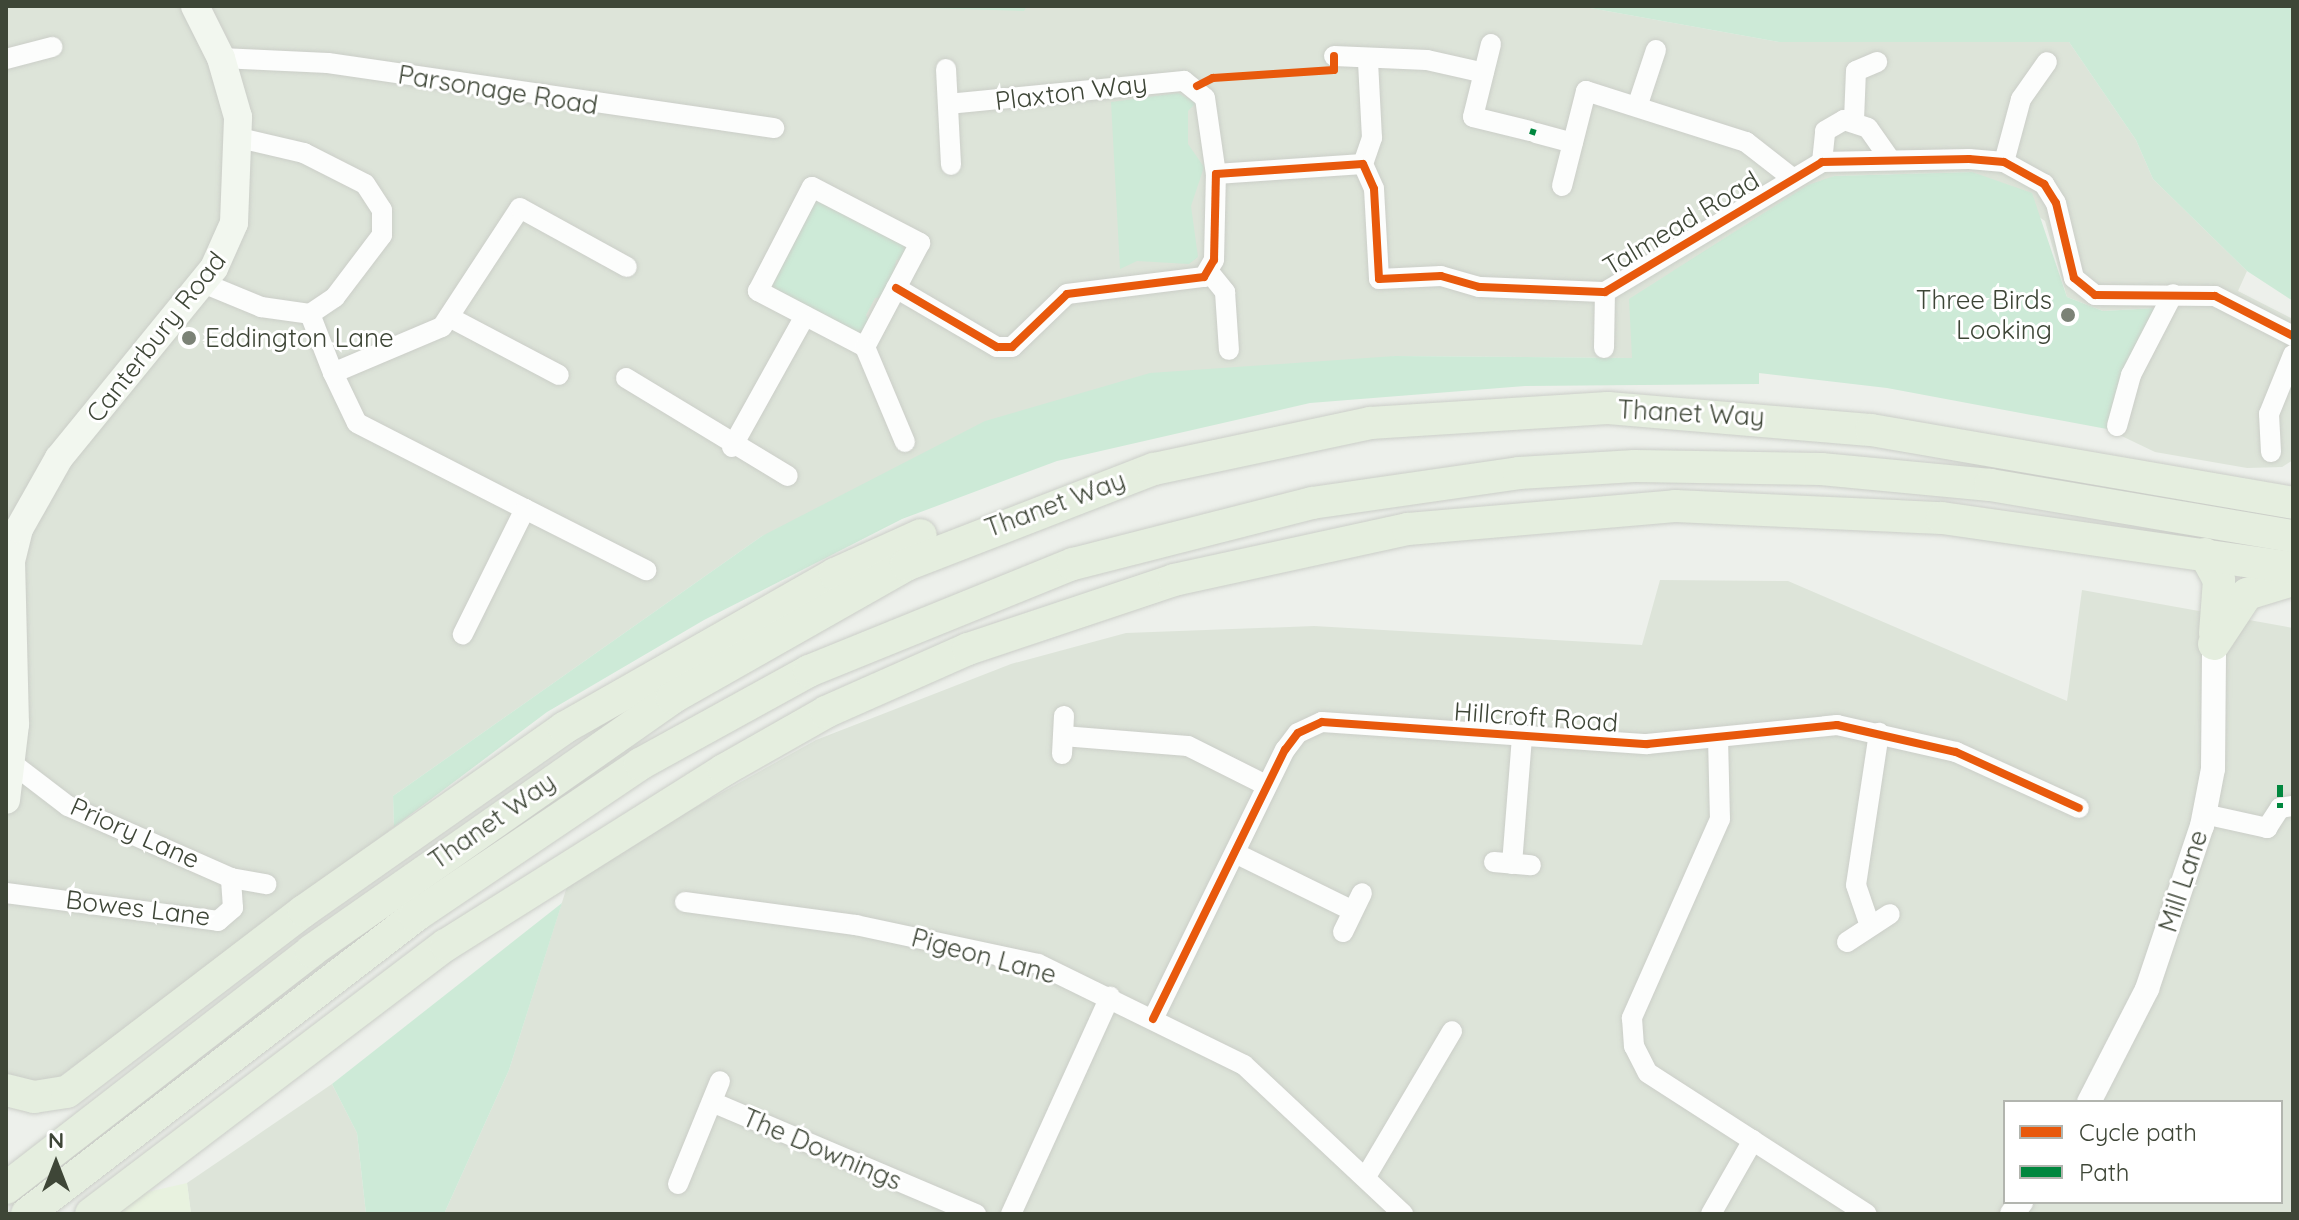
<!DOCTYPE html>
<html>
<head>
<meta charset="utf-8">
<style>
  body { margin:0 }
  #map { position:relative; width:2299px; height:1220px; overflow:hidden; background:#edf0eb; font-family:Quicksand,sans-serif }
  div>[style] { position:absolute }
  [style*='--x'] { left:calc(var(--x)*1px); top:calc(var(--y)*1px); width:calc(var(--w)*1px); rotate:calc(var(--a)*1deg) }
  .residential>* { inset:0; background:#dde4d9 }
  .commercial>* { inset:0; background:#e8f2df }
  .green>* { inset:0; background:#cdead7 }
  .roads { filter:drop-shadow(0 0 2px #cbcec8) drop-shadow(0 0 2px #cbcec8) }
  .minor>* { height:20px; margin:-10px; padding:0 10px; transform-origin:10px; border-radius:10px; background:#fcfdfc }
  .tertiary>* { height:24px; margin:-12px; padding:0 12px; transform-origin:12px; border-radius:12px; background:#fcfdfc }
  .secondary>* { height:28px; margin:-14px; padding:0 14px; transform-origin:14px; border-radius:14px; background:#f2f7ef }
  .trunk>* { height:32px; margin:-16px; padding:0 16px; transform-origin:16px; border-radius:16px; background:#e5eedf }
  .quiet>* { height:6px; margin-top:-3px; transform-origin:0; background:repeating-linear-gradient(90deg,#00873e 0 12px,transparent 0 18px) }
  .cycleway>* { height:8px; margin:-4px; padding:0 4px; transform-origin:4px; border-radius:4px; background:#e8590c }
  .dots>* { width:22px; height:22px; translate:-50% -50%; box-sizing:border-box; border:4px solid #fff; border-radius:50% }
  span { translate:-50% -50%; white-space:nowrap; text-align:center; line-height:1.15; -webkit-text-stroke:6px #fff; paint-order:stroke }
  .street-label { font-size:26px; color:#3e4637 }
  .poi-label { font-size:26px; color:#3e4637 }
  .right { translate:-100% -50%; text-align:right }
  .left { translate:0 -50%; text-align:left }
  .frame { position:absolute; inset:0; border:8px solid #3e4637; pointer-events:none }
  .legend { position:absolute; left:2003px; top:1100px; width:280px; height:104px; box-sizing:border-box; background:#fff; border:2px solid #b2b5af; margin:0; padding:10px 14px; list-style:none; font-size:24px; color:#3e4637 }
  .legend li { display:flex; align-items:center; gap:16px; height:40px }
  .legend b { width:40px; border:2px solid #b2b5af }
  .north { position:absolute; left:16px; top:1124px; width:80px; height:80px; -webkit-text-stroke:6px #fff; paint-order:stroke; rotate:0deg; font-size:22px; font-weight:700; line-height:32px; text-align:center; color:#3e4637 }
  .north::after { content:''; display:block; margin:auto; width:28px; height:36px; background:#3e4637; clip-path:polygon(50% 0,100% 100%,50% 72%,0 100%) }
</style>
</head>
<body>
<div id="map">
  <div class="residential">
    <div style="clip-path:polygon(6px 6px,1579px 6px,1779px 42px,2069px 42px,2136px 140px,2153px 179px,2247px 271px,2238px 291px,2293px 319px,2293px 460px,2282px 467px,2247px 468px,2155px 452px,2107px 429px,2116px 391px,2155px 308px,2103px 311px,2067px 297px,2045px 221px,1972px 172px,1834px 176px,1766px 212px,1632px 358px,1395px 356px,762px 536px,393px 796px,394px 827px,148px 1012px,59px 1077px,6px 1095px)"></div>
    <div style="clip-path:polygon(evenodd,1660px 580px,1788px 581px,2067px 701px,2082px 590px,2293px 628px,2293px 1214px,444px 1214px,509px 1070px,570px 877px,816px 740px,1011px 664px,1126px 633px,1314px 626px,1642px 645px,1660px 580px,2005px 1102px,2281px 1102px,2281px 1202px,2005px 1202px,2005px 1102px)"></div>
    <div style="clip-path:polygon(332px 1084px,357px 1133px,366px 1214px,191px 1214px,187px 1183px)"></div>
  </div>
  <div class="commercial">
    <div style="clip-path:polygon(187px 1183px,191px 1214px,115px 1214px,143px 1193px)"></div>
  </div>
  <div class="green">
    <div style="clip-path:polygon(862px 6px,1027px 6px,1024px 11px)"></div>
    <div style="clip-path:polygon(1579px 6px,2293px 6px,2293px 301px,2247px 271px,2153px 179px,2136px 140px,2069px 42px,1779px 42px)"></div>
    <div style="clip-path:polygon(1178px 93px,1196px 103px,1188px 111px,1188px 144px,1204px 167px,1191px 206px,1198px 257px,1189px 264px,1137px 261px,1120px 269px,1111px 102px)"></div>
    <div style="clip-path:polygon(1972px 172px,2032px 193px,2067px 297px,2103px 311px,2155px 308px,2116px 391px,2107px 429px,1887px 388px,1759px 373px,1759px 384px,1525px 386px,1310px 403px,1057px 461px,902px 519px,704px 620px,547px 712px,394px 827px,393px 796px,762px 536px,985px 421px,1150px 373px,1395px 356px,1632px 358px,1629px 299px,1808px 185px,1834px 176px)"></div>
    <div style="clip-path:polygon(812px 187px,920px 243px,912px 258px,896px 260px,891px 297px,875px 298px,866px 315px,874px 330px,865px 347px,758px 289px)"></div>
    <div style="clip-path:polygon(562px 903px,509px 1070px,444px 1214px,366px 1214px,357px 1133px,332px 1084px)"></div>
  </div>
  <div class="roads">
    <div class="minor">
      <div style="--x:1491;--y:44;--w:75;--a:103.9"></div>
      <div style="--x:1473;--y:117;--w:59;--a:13.8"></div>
      <div style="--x:1334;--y:56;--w:93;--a:2.5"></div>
      <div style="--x:1427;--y:60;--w:58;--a:12.8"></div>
      <div style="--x:221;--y:58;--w:107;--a:2.7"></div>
      <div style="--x:328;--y:63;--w:451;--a:8.3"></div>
      <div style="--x:6;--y:59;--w:48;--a:-14.6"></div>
      <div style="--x:946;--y:69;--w:96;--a:87"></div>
      <div style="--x:948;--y:104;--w:237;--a:-5.6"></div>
      <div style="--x:1184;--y:81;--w:27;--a:39"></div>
      <div style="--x:1205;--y:98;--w:77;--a:81.8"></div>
      <div style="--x:1638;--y:104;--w:57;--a:-71.6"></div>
      <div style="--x:1854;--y:120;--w:49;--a:-87.7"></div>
      <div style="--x:1856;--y:71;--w:23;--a:-23"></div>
      <div style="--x:1536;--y:133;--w:38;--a:15"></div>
      <div style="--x:1822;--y:162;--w:31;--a:-84"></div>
      <div style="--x:1825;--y:131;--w:22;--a:-30"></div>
      <div style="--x:1844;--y:120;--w:25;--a:18"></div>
      <div style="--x:1868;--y:128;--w:37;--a:55"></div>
      <div style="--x:2004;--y:162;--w:65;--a:-74.9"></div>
      <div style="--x:2021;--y:99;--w:45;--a:-54.9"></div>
      <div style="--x:1363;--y:164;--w:28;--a:-71"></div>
      <div style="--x:1372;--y:138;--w:76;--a:-93"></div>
      <div style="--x:1562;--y:186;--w:98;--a:-75.8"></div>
      <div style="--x:1586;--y:91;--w:168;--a:17.7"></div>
      <div style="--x:1746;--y:142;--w:58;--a:38"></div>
      <div style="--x:812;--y:187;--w:122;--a:27.4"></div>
      <div style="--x:920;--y:243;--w:118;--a:117.9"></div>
      <div style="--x:865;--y:347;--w:121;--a:-152.4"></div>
      <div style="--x:758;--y:291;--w:117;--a:-62.6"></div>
      <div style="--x:1209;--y:272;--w:26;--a:51"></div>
      <div style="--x:1225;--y:292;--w:58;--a:86.1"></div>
      <div style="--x:203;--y:283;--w:63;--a:22.5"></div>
      <div style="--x:261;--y:307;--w:49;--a:8.1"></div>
      <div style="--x:310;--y:314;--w:30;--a:-34"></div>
      <div style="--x:335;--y:297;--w:78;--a:-52.8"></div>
      <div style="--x:382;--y:235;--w:25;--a:-90"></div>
      <div style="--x:382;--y:210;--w:31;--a:-123"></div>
      <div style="--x:365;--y:184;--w:68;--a:-153.1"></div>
      <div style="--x:304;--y:153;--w:66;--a:-166.8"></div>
      <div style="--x:896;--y:288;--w:117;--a:30.3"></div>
      <div style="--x:997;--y:347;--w:15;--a:0"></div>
      <div style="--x:1012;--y:347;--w:76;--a:-43.9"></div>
      <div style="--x:1067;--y:294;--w:138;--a:-7.1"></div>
      <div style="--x:1204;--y:277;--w:20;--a:-60"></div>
      <div style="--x:1214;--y:260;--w:86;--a:-88.7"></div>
      <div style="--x:1216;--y:174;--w:147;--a:-3.9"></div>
      <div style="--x:1363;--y:164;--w:27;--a:66"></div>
      <div style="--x:1374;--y:189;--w:90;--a:86.8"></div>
      <div style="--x:1379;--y:279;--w:62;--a:-2.8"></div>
      <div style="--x:1441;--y:276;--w:40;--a:16"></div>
      <div style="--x:1479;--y:287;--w:126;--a:2.3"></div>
      <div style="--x:1605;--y:292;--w:253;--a:-30.9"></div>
      <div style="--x:1822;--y:162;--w:147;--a:-1.2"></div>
      <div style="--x:1969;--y:159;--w:35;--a:5"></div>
      <div style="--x:2004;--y:162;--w:46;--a:28.8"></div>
      <div style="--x:2044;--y:184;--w:22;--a:58"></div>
      <div style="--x:2056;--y:203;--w:77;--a:76.5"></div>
      <div style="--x:2074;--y:278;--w:27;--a:39"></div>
      <div style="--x:2095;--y:295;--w:120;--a:0.5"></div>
      <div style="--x:2215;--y:296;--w:88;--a:27.1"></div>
      <div style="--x:310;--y:314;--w:63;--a:68.7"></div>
      <div style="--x:333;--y:373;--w:118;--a:-22.9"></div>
      <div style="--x:442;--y:327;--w:142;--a:-56.8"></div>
      <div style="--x:520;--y:208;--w:122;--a:28.9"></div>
      <div style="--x:449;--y:317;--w:124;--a:27.8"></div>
      <div style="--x:865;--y:347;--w:103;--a:67.2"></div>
      <div style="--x:1604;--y:348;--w:56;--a:-89"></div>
      <div style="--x:333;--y:373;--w:55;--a:64.4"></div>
      <div style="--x:357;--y:423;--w:189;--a:27.1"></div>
      <div style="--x:525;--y:509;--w:140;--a:116.4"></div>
      <div style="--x:626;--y:378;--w:189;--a:31.2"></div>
      <div style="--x:2117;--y:426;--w:53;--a:-74.6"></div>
      <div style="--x:2131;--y:375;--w:91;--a:-62.6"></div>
      <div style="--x:732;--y:447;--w:150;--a:-60.9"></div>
      <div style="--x:2271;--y:452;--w:38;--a:-93"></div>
      <div style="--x:2269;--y:414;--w:64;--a:-67.9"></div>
      <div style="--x:525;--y:509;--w:136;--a:26.8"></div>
      <div style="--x:1063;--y:736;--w:125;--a:4.6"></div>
      <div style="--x:1188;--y:746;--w:87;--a:26.6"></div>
      <div style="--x:1718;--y:738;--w:81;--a:88.6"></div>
      <div style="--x:1720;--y:819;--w:218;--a:113.9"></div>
      <div style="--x:1632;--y:1018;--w:28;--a:86"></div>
      <div style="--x:1634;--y:1046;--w:30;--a:63"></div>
      <div style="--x:1648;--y:1073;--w:260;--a:32.8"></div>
      <div style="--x:1062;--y:754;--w:38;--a:-87"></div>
      <div style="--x:13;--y:764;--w:69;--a:37.4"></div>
      <div style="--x:68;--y:806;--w:178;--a:23.8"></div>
      <div style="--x:231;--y:878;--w:36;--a:10"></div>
      <div style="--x:2204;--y:814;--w:65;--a:12.5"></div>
      <div style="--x:2267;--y:828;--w:24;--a:-57"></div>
      <div style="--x:2280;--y:808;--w:13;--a:-9"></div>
      <div style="--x:1235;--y:853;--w:131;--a:26.2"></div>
      <div style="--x:1494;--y:862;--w:37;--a:5"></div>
      <div style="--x:1512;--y:864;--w:128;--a:-85.5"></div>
      <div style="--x:6;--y:893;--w:214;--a:7.5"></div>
      <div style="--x:218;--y:921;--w:20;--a:-41"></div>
      <div style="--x:233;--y:908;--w:30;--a:-94"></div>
      <div style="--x:685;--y:902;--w:173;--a:7.7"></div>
      <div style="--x:856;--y:925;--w:186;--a:12.1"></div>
      <div style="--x:1038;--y:964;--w:229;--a:26.1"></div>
      <div style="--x:1244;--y:1065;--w:218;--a:43.1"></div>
      <div style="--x:1870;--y:926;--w:43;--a:-108.9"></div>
      <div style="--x:1856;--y:885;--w:154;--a:-81.4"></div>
      <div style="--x:1343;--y:932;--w:43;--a:-64"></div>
      <div style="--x:1847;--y:942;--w:51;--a:-33.1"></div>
      <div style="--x:1153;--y:1019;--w:300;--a:-63.9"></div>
      <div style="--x:1285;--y:750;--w:21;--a:-53"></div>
      <div style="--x:1298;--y:733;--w:26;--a:-25"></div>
      <div style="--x:1322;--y:722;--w:326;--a:3.9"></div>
      <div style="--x:1647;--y:744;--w:191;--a:-5.7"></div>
      <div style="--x:1837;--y:725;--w:122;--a:12.8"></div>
      <div style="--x:1956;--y:752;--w:135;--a:24.5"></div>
      <div style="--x:712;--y:1102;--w:287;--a:23"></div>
      <div style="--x:1367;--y:1175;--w:167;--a:-59.4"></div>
      <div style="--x:678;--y:1184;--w:111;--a:-67.8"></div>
      <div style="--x:1011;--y:1214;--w:239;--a:-65.5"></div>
      <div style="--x:1711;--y:1214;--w:85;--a:-60.4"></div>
    </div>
    <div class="tertiary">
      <div style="--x:2089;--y:1102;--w:127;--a:-62.8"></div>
      <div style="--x:2147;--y:989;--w:172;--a:-71.4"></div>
      <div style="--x:2202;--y:826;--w:58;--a:-79.1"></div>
      <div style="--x:2213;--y:769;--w:125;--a:-89.5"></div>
      <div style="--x:2012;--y:1214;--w:15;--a:-53"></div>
    </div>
    <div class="secondary">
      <div style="--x:6;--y:800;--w:77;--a:-83.2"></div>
      <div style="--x:15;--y:724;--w:163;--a:-91.4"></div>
      <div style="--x:11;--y:561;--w:33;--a:-76"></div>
      <div style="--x:19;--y:529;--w:81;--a:-60.6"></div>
      <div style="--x:59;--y:458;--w:245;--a:-50.8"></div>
      <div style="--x:214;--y:268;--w:49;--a:-66"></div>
      <div style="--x:234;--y:223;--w:106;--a:-87.8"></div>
      <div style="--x:238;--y:117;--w:61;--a:-106.1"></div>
      <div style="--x:221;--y:58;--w:58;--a:-116.6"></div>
    </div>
    <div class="trunk">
      <div style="--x:2205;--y:554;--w:30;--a:62"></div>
      <div style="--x:2219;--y:580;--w:53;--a:94.3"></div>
      <div style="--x:2214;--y:644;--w:60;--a:-56.6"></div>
      <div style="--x:2247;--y:594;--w:48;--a:-16.9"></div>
      <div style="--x:6;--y:1090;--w:29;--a:14"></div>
      <div style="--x:34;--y:1097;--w:33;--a:-9"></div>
      <div style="--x:67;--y:1092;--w:298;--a:-37.4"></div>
      <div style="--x:304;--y:911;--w:318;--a:-35.1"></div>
      <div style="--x:564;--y:728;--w:312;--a:-29.6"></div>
      <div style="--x:835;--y:574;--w:94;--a:-24.4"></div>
      <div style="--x:6;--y:1188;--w:386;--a:-37.8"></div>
      <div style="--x:311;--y:951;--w:441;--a:-35"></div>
      <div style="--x:672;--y:698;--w:269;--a:-29.6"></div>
      <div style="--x:906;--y:565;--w:266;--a:-21.2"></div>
      <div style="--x:1154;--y:469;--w:221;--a:-12"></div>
      <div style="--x:1370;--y:423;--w:238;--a:-3.6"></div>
      <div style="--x:1608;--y:408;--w:264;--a:4.8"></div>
      <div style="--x:1871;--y:430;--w:428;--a:9.8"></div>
      <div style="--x:27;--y:1214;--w:489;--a:-37.5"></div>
      <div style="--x:415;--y:916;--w:272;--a:-34"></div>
      <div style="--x:640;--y:764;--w:193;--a:-28.8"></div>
      <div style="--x:809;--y:671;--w:285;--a:-22.1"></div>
      <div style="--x:1073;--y:564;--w:247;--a:-14.3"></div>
      <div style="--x:1312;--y:503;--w:209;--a:-8.2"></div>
      <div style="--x:1519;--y:473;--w:116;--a:-3.5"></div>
      <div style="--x:1635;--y:466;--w:186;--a:0.9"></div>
      <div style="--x:1821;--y:469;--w:170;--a:5.4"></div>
      <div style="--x:1990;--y:485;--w:307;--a:9.6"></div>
      <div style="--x:91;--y:1214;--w:445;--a:-37.2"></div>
      <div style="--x:446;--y:945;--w:328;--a:-32.2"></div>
      <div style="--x:724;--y:770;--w:117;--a:-29.6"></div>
      <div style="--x:826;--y:712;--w:155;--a:-23.9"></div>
      <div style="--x:968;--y:649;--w:217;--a:-18.5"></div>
      <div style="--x:1174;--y:580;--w:239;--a:-12.3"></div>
      <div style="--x:1408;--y:529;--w:268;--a:-4.9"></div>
      <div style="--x:1675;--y:506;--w:267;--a:2.6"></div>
      <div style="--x:1942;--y:518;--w:355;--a:8.1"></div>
    </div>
  </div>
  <div class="quiet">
    <div style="--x:1530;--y:131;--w:6;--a:18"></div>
    <div style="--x:2280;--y:785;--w:23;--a:90"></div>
  </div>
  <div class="cycleway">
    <div style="--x:1197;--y:86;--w:18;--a:-27"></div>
    <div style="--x:1213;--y:78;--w:121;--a:-3.8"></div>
    <div style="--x:1334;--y:70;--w:14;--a:-90"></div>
    <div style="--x:896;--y:288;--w:117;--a:30.3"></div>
    <div style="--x:997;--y:347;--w:15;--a:0"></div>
    <div style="--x:1012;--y:347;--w:76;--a:-43.9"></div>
    <div style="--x:1067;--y:294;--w:138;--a:-7.1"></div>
    <div style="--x:1204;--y:277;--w:20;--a:-60"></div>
    <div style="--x:1214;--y:260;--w:86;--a:-88.7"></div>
    <div style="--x:1216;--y:174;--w:147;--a:-3.9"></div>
    <div style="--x:1363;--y:164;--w:27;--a:66"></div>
    <div style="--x:1374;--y:189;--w:90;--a:86.8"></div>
    <div style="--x:1379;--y:279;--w:62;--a:-2.8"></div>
    <div style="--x:1441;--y:276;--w:40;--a:16"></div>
    <div style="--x:1479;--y:287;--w:126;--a:2.3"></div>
    <div style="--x:1605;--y:292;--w:253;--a:-30.9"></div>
    <div style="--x:1822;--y:162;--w:147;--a:-1.2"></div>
    <div style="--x:1969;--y:159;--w:35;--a:5"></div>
    <div style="--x:2004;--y:162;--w:46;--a:28.8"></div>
    <div style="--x:2044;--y:184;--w:22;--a:58"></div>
    <div style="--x:2056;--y:203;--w:77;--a:76.5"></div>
    <div style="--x:2074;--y:278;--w:27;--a:39"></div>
    <div style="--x:2095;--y:295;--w:120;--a:0.5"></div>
    <div style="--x:2215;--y:296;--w:88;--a:27.1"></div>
    <div style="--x:1153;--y:1019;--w:300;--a:-63.9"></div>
    <div style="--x:1285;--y:750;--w:21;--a:-53"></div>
    <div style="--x:1298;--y:733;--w:26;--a:-25"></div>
    <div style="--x:1322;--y:722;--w:326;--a:3.9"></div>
    <div style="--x:1647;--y:744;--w:191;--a:-5.7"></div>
    <div style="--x:1837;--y:725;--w:122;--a:12.8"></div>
    <div style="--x:1956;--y:752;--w:135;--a:24.5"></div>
  </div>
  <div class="dots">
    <div style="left:2068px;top:315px;background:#7b8276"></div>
    <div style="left:189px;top:338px;background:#7b8276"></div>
  </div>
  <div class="street-label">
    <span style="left:498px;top:90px;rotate:9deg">Parsonage Road</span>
    <span style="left:1071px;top:92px;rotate:-7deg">Plaxton Way</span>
    <span style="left:1681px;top:223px;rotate:-31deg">Talmead Road</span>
    <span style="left:156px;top:337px;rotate:-52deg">Canterbury Road</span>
    <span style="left:1691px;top:413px;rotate:3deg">Thanet Way</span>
    <span style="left:1055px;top:504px;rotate:-20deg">Thanet Way</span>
    <span style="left:1536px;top:717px;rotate:4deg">Hillcroft Road</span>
    <span style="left:492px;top:821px;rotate:-35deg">Thanet Way</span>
    <span style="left:135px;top:833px;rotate:24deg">Priory Lane</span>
    <span style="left:2183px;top:881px;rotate:-72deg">Mill Lane</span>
    <span style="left:138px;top:908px;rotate:7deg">Bowes Lane</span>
    <span style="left:984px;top:956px;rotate:15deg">Pigeon Lane</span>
    <span style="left:822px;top:1149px;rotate:23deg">The Downings</span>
  </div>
  <div class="poi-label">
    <span class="right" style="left:2052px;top:315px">Three Birds<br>Looking</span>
    <span class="left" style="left:205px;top:338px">Eddington Lane</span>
  </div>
  <div class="frame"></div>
  <ul class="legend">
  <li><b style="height:10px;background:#e8590c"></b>Cycle path</li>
  <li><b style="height:10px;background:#00873e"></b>Path</li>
  </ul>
  <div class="north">N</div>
</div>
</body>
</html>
